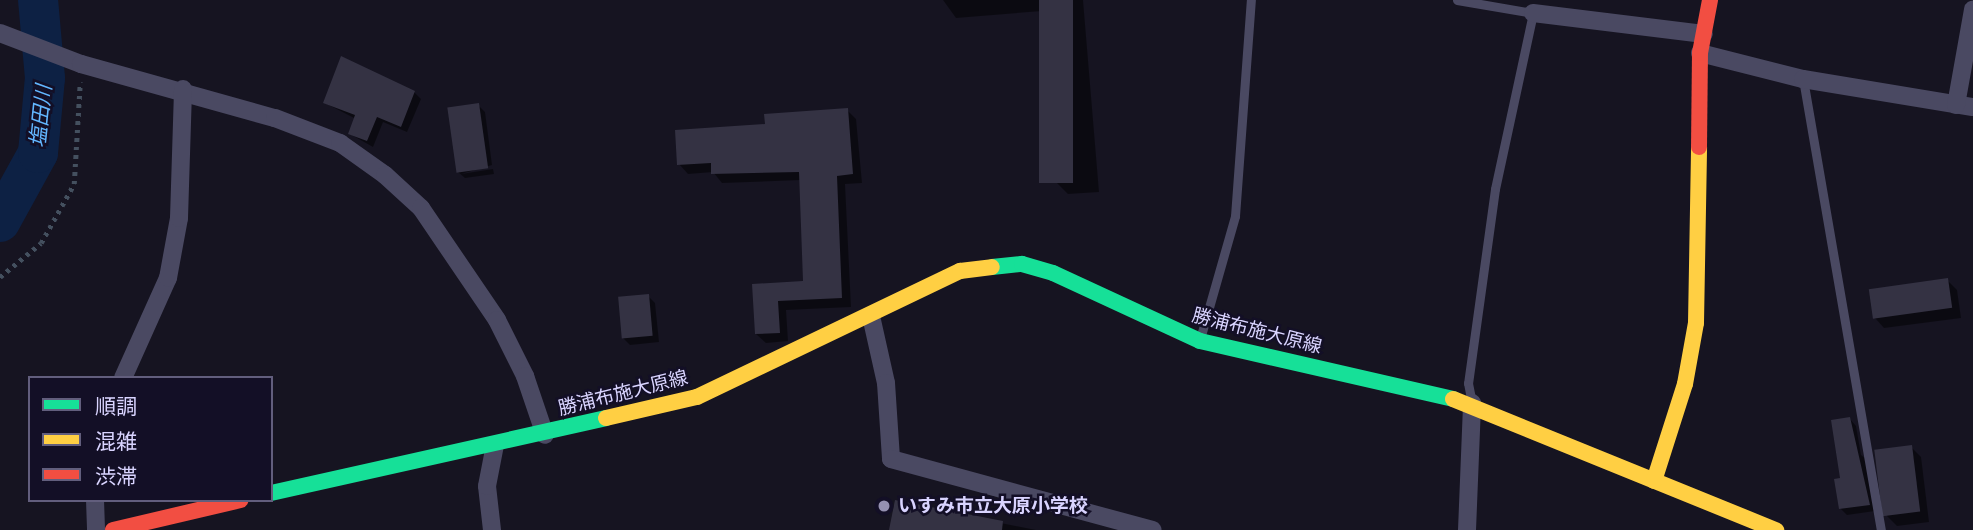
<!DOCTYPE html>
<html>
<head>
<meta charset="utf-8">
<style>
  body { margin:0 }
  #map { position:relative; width:1973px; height:530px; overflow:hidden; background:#161421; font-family:Manrope,"Noto Sans JP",sans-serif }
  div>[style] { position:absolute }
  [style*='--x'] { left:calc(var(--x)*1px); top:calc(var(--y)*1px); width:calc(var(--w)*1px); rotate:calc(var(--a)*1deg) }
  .shadow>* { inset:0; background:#0007 }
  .river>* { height:40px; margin:-20px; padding:0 20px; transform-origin:20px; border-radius:20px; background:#0d2144 }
  .building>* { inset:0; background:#343243; transform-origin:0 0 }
  .path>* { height:4.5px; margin-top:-2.25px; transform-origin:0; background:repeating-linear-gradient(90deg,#44505f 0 3.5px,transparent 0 8.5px) }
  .lane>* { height:9px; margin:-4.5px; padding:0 4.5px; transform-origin:4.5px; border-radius:4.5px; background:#4a4962 }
  .street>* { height:18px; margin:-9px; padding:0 9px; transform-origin:9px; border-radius:9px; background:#4a4962 }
  .fast>* { height:16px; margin:-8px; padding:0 8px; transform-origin:8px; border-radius:8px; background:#16e098 }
  .slow>* { height:16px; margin:-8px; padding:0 8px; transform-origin:8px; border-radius:8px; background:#ffcf43 }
  .jam>* { height:16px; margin:-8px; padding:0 8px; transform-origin:8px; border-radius:8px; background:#f24e42 }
  .dots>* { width:19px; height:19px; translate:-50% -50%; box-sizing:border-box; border:4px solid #130f26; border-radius:50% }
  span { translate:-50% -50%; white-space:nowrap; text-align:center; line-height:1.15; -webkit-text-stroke:5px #130f26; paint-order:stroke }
  .street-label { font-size:19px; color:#d9d4ff }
  .poi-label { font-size:19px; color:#d9d4ff; font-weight:700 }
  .left { translate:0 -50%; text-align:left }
  .water-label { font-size:21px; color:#62b6ff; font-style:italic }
  .legend { position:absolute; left:28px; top:376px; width:245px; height:126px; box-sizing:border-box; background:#130f26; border:2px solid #625e7d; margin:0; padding:9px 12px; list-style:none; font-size:21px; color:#d9d4ff }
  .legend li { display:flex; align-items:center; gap:14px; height:35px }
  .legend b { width:35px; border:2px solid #625e7d }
</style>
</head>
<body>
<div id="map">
  <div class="shadow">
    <div style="clip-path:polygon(943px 0,1083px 0,1099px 192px,1068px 194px,1056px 182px,1042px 11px,956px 18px)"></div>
    <div style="clip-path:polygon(414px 92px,421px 99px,407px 132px,383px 122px,373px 147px,350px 134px,356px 119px,325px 103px)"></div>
    <div style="clip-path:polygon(478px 105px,485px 112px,492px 165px,461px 174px,493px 169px,494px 174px,465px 178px,458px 172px)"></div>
    <div style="clip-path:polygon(847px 110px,856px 119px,862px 183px,845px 184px,851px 307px,786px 310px,788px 341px,766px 343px,756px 334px,753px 285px,805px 282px,801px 180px,722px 183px,713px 172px,688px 174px,679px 164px,767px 126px)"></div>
    <div style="clip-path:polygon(1947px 280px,1957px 290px,1961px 318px,1884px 328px,1875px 318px)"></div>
    <div style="clip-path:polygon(648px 296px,655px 303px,659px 342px,630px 345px,623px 338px)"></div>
    <div style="clip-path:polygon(1850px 419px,1856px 426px,1861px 455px,1867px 460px,1875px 511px,1847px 515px,1840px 508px)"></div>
    <div style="clip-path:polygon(1911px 447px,1921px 457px,1929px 522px,1897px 526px,1887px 516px)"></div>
    <div style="clip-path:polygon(896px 502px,1036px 530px,891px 530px)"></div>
  </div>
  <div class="river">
    <div style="--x:0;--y:222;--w:79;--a:-61.2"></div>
    <div style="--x:38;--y:153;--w:75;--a:-84.7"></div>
    <div style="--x:45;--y:78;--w:78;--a:-95.1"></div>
  </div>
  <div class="building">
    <div style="left:1039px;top:0;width:34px;height:183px"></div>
    <div style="clip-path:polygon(341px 56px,415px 91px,401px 127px,377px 117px,367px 141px,348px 134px,355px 115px,323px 103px)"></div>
    <div style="left:479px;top:103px;width:66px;height:32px;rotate:82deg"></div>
    <div style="clip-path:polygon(848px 108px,853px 174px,837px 176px,842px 298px,778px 301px,780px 333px,755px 334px,752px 284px,803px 281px,799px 172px,711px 174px,711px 163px,677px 165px,675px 130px,765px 124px,764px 114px)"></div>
    <div style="left:1948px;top:278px;width:30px;height:80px;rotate:82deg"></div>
    <div style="left:649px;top:294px;width:42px;height:31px;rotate:85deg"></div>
    <div style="clip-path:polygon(1850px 417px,1870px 505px,1839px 509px,1834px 479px,1840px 478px,1831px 420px)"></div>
    <div style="left:1912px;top:445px;width:67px;height:38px;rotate:83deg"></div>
    <div style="clip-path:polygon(895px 500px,1003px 521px,1002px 530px,889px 530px)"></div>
  </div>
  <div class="path">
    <div style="--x:0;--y:277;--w:53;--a:-39.7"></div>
    <div style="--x:41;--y:243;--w:68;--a:-60.8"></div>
    <div style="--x:74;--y:184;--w:102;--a:-86.6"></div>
  </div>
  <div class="lane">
    <div style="--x:1457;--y:0;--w:77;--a:9.7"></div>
    <div style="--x:1533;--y:13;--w:180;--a:102.2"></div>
    <div style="--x:1495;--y:189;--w:196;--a:97.9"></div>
    <div style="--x:1468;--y:383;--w:15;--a:79"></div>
    <div style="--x:1803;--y:79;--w:458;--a:80.2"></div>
    <div style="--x:1200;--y:339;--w:128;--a:-74.1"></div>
    <div style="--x:1235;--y:216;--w:217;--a:-85.8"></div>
  </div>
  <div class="street">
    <div style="--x:1533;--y:13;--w:172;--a:7"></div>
    <div style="--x:0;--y:33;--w:87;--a:20.9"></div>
    <div style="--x:81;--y:64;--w:201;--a:15.6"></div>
    <div style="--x:275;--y:118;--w:70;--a:21"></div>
    <div style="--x:340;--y:143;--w:55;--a:35.4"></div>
    <div style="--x:385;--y:175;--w:49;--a:42.5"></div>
    <div style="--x:421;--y:208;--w:135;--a:55.8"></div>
    <div style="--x:497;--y:320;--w:63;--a:63.4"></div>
    <div style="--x:525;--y:376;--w:62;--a:71.3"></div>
    <div style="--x:1700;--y:53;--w:106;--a:14.2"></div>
    <div style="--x:1803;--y:79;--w:172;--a:9.4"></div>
    <div style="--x:1956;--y:105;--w:97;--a:-79.9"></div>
    <div style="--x:871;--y:316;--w:69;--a:77.4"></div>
    <div style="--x:886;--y:383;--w:76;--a:86.2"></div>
    <div style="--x:891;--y:459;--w:271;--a:15.2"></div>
    <div style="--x:123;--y:378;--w:110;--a:-65.8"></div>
    <div style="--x:168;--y:278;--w:61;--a:-79.6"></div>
    <div style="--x:179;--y:218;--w:129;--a:-88.2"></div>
    <div style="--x:95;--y:500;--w:30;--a:88"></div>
    <div style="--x:492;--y:530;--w:44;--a:-96.5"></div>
    <div style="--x:487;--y:486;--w:42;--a:-79"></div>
    <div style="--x:1467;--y:530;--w:127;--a:-87.7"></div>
  </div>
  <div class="fast">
    <div style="--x:992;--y:267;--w:30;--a:-6"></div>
    <div style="--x:1022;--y:264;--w:32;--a:16"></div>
    <div style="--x:1053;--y:273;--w:162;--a:24.8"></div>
    <div style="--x:1200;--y:341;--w:260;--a:12.9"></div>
    <div style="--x:271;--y:493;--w:343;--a:-12.6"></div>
  </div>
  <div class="slow">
    <div style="--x:1453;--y:399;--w:349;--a:22.1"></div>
    <div style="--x:606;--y:418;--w:93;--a:-13"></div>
    <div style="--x:697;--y:397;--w:292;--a:-25.6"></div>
    <div style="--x:960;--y:271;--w:32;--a:-7"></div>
    <div style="--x:1654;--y:481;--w:102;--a:-72.3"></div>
    <div style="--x:1685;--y:384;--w:62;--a:-79.8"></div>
    <div style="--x:1696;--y:323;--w:176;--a:-89"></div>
  </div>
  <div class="jam">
    <div style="--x:1699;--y:147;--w:94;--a:-89.4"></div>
    <div style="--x:1700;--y:53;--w:54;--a:-79.3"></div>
    <div style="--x:113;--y:530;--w:131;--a:-13.2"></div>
  </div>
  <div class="dots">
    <div style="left:884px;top:506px;background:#9591b1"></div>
  </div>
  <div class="street-label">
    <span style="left:1257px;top:331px;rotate:14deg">勝浦布施大原線</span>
    <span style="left:623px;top:393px;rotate:-14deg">勝浦布施大原線</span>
  </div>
  <div class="poi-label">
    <span class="left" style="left:898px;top:506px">いすみ市立大原小学校</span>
  </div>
  <div class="water-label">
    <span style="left:40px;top:116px;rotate:-84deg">塩田川</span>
  </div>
  <ul class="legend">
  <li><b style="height:9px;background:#16e098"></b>順調</li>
  <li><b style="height:9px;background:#ffcf43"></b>混雑</li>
  <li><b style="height:9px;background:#f24e42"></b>渋滞</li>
  </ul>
</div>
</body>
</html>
